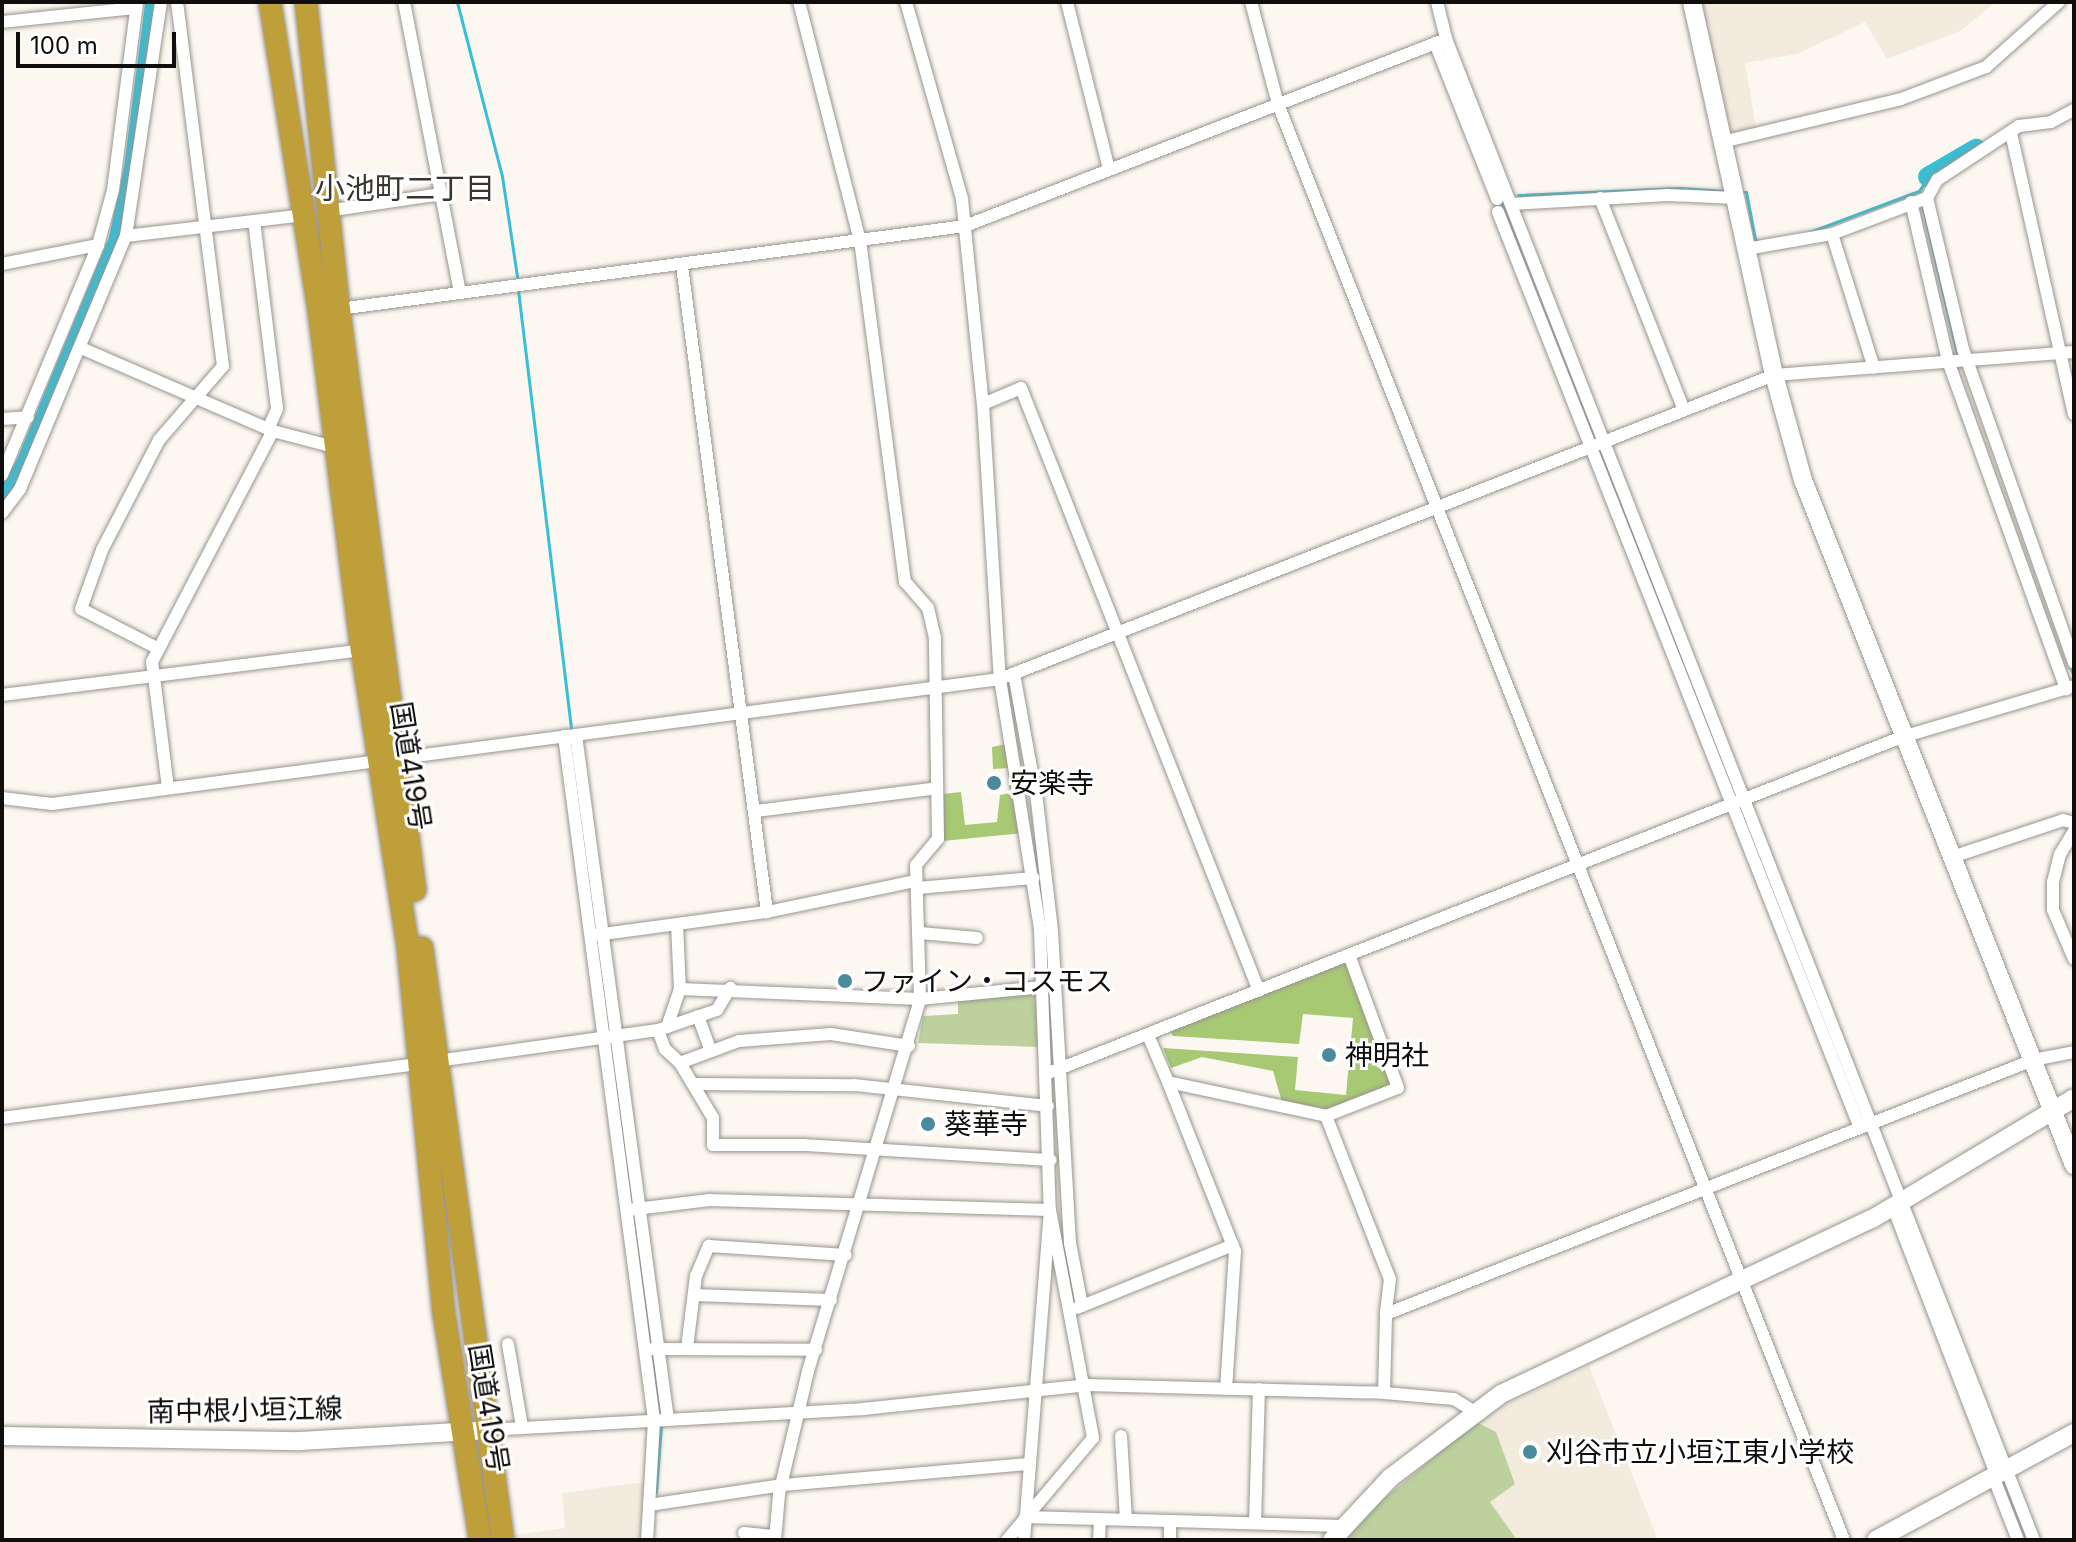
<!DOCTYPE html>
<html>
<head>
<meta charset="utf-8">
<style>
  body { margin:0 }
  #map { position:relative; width:2076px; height:1542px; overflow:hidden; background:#fcf7f1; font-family:Inter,"Noto Sans JP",sans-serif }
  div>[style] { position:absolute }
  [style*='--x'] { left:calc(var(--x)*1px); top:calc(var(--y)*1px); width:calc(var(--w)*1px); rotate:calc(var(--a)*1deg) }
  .built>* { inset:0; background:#f4ebdf }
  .green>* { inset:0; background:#bcd19e }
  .forest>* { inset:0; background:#a8c974 }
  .stream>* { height:3px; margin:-1.5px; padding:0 1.5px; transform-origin:1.5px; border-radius:1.5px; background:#36bfd5 }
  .canal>* { height:11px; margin:-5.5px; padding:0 5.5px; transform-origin:5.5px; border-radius:5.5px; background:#36bfd5 }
  .river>* { height:20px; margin:-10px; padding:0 10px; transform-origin:10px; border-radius:10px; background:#36bfd5 }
  .roads { filter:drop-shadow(0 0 2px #98948e) drop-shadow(0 0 2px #98948e) }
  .street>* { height:12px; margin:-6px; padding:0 6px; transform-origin:6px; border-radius:6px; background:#fff }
  .secondary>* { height:18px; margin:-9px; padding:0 9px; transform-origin:9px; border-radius:9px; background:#fff }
  .highway>* { height:22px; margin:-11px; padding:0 11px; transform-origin:11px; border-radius:11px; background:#be9f39 }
  .dots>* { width:22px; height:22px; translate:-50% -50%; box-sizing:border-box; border:4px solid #fff; border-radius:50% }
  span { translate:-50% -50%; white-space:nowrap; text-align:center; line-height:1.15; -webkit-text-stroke:6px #fff; paint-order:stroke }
  .street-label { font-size:28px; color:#100e0c }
  .poi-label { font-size:28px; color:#100e0c }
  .left { translate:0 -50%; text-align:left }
  .neighbourhood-label { font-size:30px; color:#393530 }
  .frame { position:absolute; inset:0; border:4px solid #100e0c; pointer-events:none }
  .scale { position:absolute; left:16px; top:32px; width:160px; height:36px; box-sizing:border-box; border:4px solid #100e0c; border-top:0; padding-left:10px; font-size:24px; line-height:28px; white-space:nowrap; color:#100e0c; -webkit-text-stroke:6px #fff; paint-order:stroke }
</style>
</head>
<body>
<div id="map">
  <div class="built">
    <div style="clip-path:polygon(1701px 2px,1996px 2px,1960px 31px,1887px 59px,1865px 22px,1797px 54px,1745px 63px,1756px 128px,1730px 135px)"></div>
    <div style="clip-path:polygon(1589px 1366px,1658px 1540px,1345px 1540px,1376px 1503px,1486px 1413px)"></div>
    <div style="clip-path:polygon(645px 1482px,641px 1540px,515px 1540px,514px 1535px,565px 1528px,562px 1493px)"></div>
  </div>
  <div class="green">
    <div style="clip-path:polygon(1035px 992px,1039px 1047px,918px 1043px,923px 1016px,958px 1014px,958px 1000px)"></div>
    <div style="clip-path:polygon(1476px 1422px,1496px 1432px,1515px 1484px,1490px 1502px,1517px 1540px,1346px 1540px,1369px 1511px)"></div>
  </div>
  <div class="forest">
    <div style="clip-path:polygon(1006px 744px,1023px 833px,943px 841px,943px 794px,961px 792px,965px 825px,997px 822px,1000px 795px,1010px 793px,1008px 768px,993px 769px,992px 747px)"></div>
    <div style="clip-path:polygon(1345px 963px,1392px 1085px,1325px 1112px,1282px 1102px,1273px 1071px,1202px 1057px,1171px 1068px,1163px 1048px,1298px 1057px,1295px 1090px,1346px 1095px,1353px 1018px,1303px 1014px,1299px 1044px,1173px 1036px,1170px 1031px)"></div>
  </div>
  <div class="stream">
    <div style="--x:457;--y:2;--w:180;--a:75.5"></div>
    <div style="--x:502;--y:176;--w:108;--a:81.5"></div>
    <div style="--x:1740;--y:192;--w:6;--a:0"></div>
    <div style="--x:1746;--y:192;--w:48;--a:79.2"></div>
    <div style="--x:1755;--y:239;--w:6;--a:39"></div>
    <div style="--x:1518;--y:195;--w:162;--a:-2.5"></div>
    <div style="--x:1680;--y:188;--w:45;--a:3.8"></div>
    <div style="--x:1501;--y:201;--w:55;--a:69.9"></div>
    <div style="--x:1923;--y:208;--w:154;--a:76.9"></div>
    <div style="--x:1807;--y:233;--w:120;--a:-20.6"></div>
    <div style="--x:1919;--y:191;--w:17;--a:-57"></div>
    <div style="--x:518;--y:290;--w:444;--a:83.1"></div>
    <div style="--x:1598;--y:449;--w:153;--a:68.5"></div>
    <div style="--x:2070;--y:666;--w:12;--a:70"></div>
    <div style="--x:644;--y:1286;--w:60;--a:83.3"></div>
    <div style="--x:652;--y:1354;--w:59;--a:83.2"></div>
    <div style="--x:656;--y:1492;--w:66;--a:-85.7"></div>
  </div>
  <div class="canal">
    <div style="--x:2;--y:495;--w:38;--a:-60"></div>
    <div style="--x:21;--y:462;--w:243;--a:-67.5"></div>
    <div style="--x:114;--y:237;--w:72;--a:-77.9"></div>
    <div style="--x:129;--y:167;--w:166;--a:-82.7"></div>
  </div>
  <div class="river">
    <div style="--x:1928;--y:177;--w:56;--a:-30.3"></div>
  </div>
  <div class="roads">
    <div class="street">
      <div style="--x:906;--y:2;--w:205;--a:74.1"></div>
      <div style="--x:962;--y:199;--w:206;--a:84.2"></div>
      <div style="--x:983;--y:404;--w:276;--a:86.5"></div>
      <div style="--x:1000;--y:679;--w:254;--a:80.9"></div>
      <div style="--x:1040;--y:930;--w:280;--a:88"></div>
      <div style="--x:1050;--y:1210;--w:232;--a:79.3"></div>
      <div style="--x:1093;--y:1438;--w:133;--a:130.1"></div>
      <div style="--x:1067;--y:2;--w:172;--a:75.9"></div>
      <div style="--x:1251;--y:2;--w:106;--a:75.2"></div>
      <div style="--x:1278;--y:104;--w:1544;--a:68.49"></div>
      <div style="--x:1437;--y:2;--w:38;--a:76"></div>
      <div style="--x:1446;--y:39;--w:1612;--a:68.61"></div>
      <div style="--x:2;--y:22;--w:135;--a:-6"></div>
      <div style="--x:1435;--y:43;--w:168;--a:68.3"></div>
      <div style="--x:2011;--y:133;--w:288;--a:77.4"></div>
      <div style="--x:1722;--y:142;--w:184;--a:-13.5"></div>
      <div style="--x:1901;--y:99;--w:91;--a:-20.6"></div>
      <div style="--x:1986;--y:67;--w:98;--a:-41.7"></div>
      <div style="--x:441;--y:194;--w:101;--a:79.1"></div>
      <div style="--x:1600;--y:198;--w:228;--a:68.4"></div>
      <div style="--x:1927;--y:198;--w:155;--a:76.6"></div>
      <div style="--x:1963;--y:349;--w:333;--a:70.5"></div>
      <div style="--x:1911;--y:202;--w:163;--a:76.9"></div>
      <div style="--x:1948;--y:361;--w:349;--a:70.2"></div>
      <div style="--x:1511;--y:204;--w:157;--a:-3.3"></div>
      <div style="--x:1668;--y:195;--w:66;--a:2.6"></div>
      <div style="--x:327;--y:211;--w:115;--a:-8.5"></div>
      <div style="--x:441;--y:194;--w:196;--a:-100.9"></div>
      <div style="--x:1498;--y:212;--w:985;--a:68.44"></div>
      <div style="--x:254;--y:221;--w:189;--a:83"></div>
      <div style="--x:277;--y:409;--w:22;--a:114"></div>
      <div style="--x:1832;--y:234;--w:140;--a:72.6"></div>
      <div style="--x:126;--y:236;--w:180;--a:-6.7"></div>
      <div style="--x:1746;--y:249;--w:87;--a:-9.9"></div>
      <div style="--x:1832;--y:234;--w:102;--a:-20.8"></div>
      <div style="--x:1927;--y:198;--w:21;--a:-61"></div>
      <div style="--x:1937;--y:180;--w:98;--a:-33.4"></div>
      <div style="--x:2019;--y:126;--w:32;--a:-7"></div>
      <div style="--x:2051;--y:122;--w:26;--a:-28"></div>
      <div style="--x:2;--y:264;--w:98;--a:-11.2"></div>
      <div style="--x:682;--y:266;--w:652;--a:82.5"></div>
      <div style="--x:339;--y:309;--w:631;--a:-7.55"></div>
      <div style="--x:965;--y:226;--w:516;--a:-21.24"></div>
      <div style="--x:81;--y:348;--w:209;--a:23.4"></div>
      <div style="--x:273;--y:431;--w:67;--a:14.7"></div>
      <div style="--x:983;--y:404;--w:41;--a:-22.8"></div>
      <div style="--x:1021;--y:388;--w:648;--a:68.46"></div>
      <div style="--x:2;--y:419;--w:26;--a:-4"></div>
      <div style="--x:2;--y:475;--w:249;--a:-67.3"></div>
      <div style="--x:98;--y:245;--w:57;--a:-74.7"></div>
      <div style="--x:113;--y:190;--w:190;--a:-82.7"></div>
      <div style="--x:2;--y:513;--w:30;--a:-53"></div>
      <div style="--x:20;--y:489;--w:274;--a:-67.3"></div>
      <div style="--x:126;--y:236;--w:237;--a:-81.5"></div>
      <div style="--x:157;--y:648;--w:85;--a:-152.8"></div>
      <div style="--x:81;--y:609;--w:63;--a:-70.4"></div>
      <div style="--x:102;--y:550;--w:124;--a:-62.6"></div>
      <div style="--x:159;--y:440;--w:98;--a:-49.1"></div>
      <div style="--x:223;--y:366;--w:367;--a:-97.2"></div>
      <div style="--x:1014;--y:674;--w:129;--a:79.7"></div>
      <div style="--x:1037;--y:801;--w:131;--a:83.4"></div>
      <div style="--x:1052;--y:931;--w:313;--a:86.7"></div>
      <div style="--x:1070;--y:1243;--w:64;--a:79.2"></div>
      <div style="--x:2;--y:695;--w:363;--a:-7.1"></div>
      <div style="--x:576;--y:735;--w:691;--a:82.35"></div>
      <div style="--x:564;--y:736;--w:690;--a:82.5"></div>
      <div style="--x:654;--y:1420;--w:120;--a:93.3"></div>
      <div style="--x:168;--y:788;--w:127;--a:-97.2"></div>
      <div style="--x:152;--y:662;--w:261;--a:-62.4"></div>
      <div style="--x:2;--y:798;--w:50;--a:6.8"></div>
      <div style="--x:52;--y:804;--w:956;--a:-7.51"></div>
      <div style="--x:1000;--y:679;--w:832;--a:-21.44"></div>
      <div style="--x:1774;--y:375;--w:301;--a:-4.4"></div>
      <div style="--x:756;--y:811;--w:182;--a:-7.2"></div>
      <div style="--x:2074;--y:831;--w:27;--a:121"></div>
      <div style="--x:2060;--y:854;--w:29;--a:104"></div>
      <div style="--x:2053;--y:882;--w:28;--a:90"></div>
      <div style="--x:2053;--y:910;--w:53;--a:66.8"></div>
      <div style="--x:1952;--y:857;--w:117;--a:-18.4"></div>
      <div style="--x:2063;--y:820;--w:11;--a:15"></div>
      <div style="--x:917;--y:888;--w:117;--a:-4.9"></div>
      <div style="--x:677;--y:924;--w:65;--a:87.4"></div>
      <div style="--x:680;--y:989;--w:240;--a:2.4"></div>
      <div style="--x:920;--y:999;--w:123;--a:-5.6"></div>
      <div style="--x:920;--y:933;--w:57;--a:5"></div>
      <div style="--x:596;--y:935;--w:173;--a:-7.7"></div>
      <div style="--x:767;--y:912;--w:152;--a:-11.8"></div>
      <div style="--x:698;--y:1016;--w:37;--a:70"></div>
      <div style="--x:667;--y:1027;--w:53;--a:-18.8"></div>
      <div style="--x:717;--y:1010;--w:26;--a:-59"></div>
      <div style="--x:658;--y:1030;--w:20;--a:70"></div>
      <div style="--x:665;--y:1049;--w:21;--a:43"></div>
      <div style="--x:1148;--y:1035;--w:51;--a:66.9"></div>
      <div style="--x:1168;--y:1082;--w:162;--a:12.1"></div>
      <div style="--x:1326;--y:1116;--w:175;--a:68.6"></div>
      <div style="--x:1390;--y:1279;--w:35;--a:97"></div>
      <div style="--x:909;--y:1046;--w:79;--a:-171.3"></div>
      <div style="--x:831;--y:1034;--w:92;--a:175.6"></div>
      <div style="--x:739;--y:1041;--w:63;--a:159.6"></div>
      <div style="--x:680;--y:1063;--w:64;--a:59"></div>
      <div style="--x:713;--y:1118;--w:27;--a:90"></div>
      <div style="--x:713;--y:1145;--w:91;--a:0"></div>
      <div style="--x:804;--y:1145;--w:247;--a:3.5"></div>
      <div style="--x:437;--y:1061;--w:223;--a:-8"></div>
      <div style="--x:658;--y:1030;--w:9;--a:-18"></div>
      <div style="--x:667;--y:1027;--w:40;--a:-71.1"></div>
      <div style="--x:1046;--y:1074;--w:920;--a:-21.49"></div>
      <div style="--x:1902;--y:737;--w:179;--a:-16.5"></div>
      <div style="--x:1168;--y:1082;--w:182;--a:68.4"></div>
      <div style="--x:1235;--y:1251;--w:138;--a:93.7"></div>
      <div style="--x:693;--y:1084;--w:162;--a:0.4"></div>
      <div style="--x:855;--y:1085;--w:194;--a:6.2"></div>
      <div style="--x:1326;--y:1116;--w:77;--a:-21.3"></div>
      <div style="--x:1398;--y:1088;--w:142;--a:-110.2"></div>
      <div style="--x:2;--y:1118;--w:419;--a:-7.4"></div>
      <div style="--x:1893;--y:1207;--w:286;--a:68.9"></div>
      <div style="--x:628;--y:1210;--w:82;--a:-7"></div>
      <div style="--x:709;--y:1200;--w:341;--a:1.7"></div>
      <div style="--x:1050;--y:1210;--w:331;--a:94.5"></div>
      <div style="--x:694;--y:1295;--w:137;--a:2.1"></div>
      <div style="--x:1077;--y:1308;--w:168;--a:-22"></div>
      <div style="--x:508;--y:1344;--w:84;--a:80.4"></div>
      <div style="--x:687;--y:1348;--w:73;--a:-82.9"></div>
      <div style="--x:696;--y:1276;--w:33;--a:-67"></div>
      <div style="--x:709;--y:1246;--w:137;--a:3.8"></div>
      <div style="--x:652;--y:1349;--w:164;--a:0.3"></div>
      <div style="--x:1384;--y:1393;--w:79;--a:-88.5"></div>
      <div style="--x:1386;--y:1314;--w:695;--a:-21.43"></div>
      <div style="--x:2033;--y:1060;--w:42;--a:-11"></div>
      <div style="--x:489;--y:1430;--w:375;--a:-3.2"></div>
      <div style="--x:863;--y:1409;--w:224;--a:-6.1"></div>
      <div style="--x:1086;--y:1385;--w:298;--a:1.5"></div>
      <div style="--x:1384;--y:1393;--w:70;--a:4.9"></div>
      <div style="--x:1454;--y:1399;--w:22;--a:32"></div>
      <div style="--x:1121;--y:1436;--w:83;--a:86.6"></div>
      <div style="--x:1993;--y:1476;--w:69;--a:68.7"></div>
      <div style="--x:649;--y:1505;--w:135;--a:-8.5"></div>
      <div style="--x:783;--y:1485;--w:246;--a:-4.9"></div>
      <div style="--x:1025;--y:1517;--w:145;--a:1.6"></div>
      <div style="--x:1255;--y:1523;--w:134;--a:-88.3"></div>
      <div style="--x:744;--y:1533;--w:31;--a:6"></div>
      <div style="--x:775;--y:1540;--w:46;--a:-85"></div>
      <div style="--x:779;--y:1494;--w:126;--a:-76.7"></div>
      <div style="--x:808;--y:1371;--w:388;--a:-73.2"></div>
      <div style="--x:920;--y:999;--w:134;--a:-91.7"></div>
      <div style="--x:916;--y:865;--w:34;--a:-50"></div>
      <div style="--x:938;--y:839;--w:201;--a:-90.9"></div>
      <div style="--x:935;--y:638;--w:31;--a:-103"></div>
      <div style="--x:928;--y:608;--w:35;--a:-131"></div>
      <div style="--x:905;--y:582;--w:344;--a:-97.5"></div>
      <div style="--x:860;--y:241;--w:247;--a:-104.3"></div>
      <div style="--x:1099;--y:1540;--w:19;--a:-87"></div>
      <div style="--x:1170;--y:1540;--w:19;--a:-90"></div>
      <div style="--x:1170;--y:1521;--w:173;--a:1.7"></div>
    </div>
    <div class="secondary">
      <div style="--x:1692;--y:2;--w:382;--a:77.6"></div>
      <div style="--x:1774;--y:375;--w:109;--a:74.6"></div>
      <div style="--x:1803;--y:480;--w:737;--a:68.42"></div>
      <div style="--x:2;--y:1436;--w:298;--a:1"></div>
      <div style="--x:300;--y:1441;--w:189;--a:-3.3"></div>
      <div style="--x:1332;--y:1540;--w:85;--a:-46.9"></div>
      <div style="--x:1390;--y:1478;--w:139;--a:-37.1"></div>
      <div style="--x:1501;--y:1394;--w:410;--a:-25.3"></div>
      <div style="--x:1872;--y:1219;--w:235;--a:-30.9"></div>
      <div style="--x:1876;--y:1540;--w:225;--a:-28.4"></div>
    </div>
    <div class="highway">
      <div style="--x:270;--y:2;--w:306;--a:81"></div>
      <div style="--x:318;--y:304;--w:349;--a:82.8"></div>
      <div style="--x:362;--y:650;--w:302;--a:81.2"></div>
      <div style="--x:408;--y:948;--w:368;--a:84.4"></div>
      <div style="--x:444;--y:1314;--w:229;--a:80.9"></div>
      <div style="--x:306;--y:2;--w:309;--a:83.9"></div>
      <div style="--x:339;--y:309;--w:586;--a:82.55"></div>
      <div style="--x:422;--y:948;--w:598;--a:82.21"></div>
    </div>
  </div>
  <div class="dots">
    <div style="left:994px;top:783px;background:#498b9c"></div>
    <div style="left:845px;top:981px;background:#498b9c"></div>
    <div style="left:1329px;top:1055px;background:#498b9c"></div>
    <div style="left:928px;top:1124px;background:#498b9c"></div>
    <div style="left:1530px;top:1452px;background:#498b9c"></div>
  </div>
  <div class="street-label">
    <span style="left:411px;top:766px;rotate:81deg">国道419号</span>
    <span style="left:489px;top:1408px;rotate:81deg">国道419号</span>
    <span style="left:245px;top:1410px;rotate:-1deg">南中根小垣江線</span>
  </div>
  <div class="poi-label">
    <span class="left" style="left:1010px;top:783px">安楽寺</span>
    <span class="left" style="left:861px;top:981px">ファイン・コスモス</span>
    <span class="left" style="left:1345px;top:1055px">神明社</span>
    <span class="left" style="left:944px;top:1124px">葵華寺</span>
    <span class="left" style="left:1546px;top:1452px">刈谷市立小垣江東小学校</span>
  </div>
  <div class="neighbourhood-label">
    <span style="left:405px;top:188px">小池町二丁目</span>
  </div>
  <div class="frame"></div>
  <div class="scale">100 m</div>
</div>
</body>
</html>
